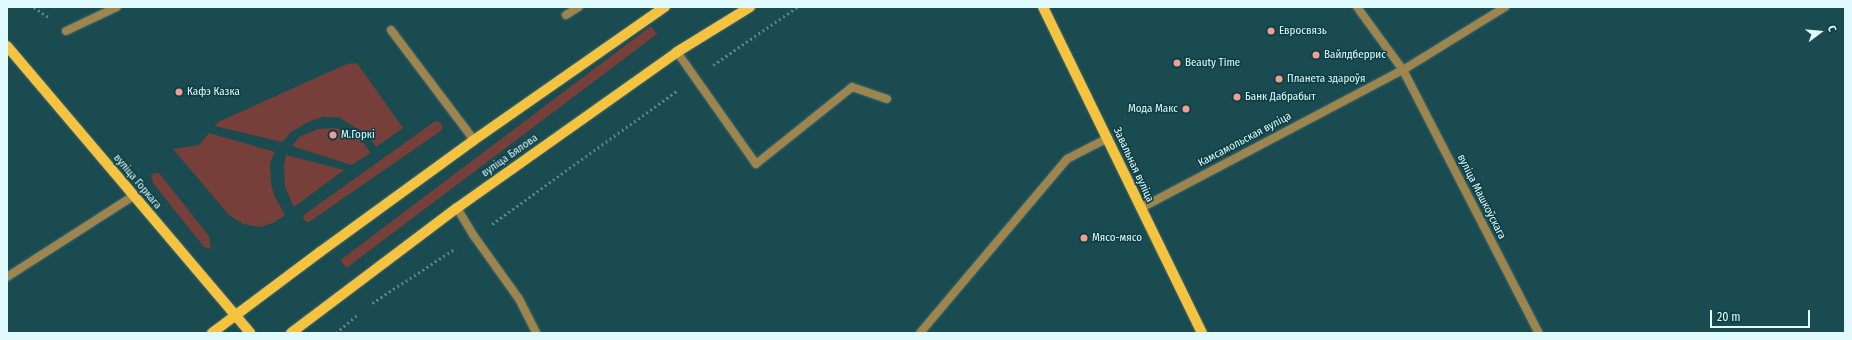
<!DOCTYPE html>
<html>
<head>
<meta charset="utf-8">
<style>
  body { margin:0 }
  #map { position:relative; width:1852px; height:340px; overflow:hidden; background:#1a4b51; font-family:"Fira Sans Condensed",sans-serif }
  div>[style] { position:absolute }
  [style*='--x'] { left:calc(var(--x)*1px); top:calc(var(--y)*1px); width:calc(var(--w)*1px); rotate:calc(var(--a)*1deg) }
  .green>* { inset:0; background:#773f3a; transform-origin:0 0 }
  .path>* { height:2.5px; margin-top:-1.25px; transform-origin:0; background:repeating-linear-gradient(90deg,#5c858a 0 2px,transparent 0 5px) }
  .roads { filter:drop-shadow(0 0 1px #3e6a70) drop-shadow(0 0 1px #3e6a70) }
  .service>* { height:8px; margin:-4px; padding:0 4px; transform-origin:4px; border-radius:4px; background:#9d854d }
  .pedestrian>* { height:8px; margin:-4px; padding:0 4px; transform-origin:4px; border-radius:4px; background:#9d854d }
  .minor>* { height:8px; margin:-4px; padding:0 4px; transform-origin:4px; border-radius:4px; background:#9d854d }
  .primary>* { height:10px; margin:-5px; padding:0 5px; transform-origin:5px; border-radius:5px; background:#f6c340 }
  .dots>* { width:11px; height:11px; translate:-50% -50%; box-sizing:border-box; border:2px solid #0d4046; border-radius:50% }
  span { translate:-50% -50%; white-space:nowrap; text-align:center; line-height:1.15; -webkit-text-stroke:3px #0d4046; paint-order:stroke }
  .poi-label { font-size:11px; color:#e1fafd }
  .left { translate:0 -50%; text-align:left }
  .right { translate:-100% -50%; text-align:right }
  .street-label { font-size:11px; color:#e1fafd }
  .frame { position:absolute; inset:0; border:8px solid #e1fafd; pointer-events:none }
  .north { position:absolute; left:1800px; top:12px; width:40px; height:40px; -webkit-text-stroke:3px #0d4046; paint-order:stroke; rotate:74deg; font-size:11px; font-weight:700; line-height:16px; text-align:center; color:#e1fafd }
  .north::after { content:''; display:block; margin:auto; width:14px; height:18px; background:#e1fafd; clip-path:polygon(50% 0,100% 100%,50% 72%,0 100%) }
  .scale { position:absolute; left:1710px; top:310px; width:100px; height:18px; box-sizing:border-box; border:2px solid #e1fafd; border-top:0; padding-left:5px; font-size:12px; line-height:14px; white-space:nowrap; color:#e1fafd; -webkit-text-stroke:3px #0d4046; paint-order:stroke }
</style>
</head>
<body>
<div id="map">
  <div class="green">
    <div style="left:651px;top:26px;width:10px;height:389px;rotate:53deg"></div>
    <div style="clip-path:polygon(357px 63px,403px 128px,376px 147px,368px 135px,338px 117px,322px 117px,308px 122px,291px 132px,282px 142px,215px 126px,218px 122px,347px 64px)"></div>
    <div style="clip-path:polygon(438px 121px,442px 125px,442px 130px,309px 222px,306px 222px,303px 218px,305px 214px,434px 122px)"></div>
    <div style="clip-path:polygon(334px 128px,347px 131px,360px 139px,371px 153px,351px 165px,292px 146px,299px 137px,318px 129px)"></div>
    <div style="clip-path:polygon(209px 133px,275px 152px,270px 163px,271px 183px,274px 195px,285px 215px,273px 223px,261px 227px,243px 224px,229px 215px,173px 149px,199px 145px)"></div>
    <div style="clip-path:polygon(286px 155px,344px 170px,294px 207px,285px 187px,284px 165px)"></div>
    <div style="clip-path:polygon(159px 173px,209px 236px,211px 249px,204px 247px,153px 183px,151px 174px)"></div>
  </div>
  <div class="path">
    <div style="--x:34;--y:7;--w:19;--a:35"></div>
    <div style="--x:713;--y:65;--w:102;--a:-34.6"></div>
    <div style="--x:492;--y:224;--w:229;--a:-35.8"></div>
    <div style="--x:372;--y:303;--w:100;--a:-33.2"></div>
    <div style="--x:336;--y:333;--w:28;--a:-41"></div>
  </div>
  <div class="roads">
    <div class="service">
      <div style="--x:1357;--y:7;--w:78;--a:53.9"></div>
      <div style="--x:566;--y:15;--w:15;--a:-32"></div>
      <div style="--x:391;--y:30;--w:138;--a:53"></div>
      <div style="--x:677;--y:52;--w:137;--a:54.8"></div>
      <div style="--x:756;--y:164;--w:123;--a:-38.7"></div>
      <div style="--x:852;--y:87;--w:37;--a:19"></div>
      <div style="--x:457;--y:208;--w:33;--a:59"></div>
      <div style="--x:474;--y:236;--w:77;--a:54.5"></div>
      <div style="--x:519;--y:299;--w:38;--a:63"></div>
      <div style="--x:7;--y:277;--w:150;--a:-32.7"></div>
    </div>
    <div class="pedestrian">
      <div style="--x:66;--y:31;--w:56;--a:-25.2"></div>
    </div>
    <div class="minor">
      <div style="--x:1403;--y:70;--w:296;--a:62.7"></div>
      <div style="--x:1141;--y:208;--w:296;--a:-27.8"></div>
      <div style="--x:1403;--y:70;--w:120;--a:-31.7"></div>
      <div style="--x:920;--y:333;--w:228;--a:-49.8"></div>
      <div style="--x:1067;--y:159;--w:46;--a:-27.1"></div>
    </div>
    <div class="primary">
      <div style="--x:1043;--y:7;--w:363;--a:64"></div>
      <div style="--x:7;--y:46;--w:376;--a:49.7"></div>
      <div style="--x:212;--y:333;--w:135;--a:-36.9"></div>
      <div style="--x:320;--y:252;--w:190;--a:-36"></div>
      <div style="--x:474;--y:140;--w:233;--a:-34.9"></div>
      <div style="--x:291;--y:333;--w:208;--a:-37"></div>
      <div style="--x:457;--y:208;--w:270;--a:-35.3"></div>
      <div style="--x:677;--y:52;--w:86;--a:-31.7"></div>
    </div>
  </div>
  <div class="dots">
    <div style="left:1271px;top:31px;background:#f59c93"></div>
    <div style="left:1316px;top:55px;background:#f59c93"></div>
    <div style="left:1177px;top:63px;background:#f59c93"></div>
    <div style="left:1279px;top:79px;background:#f59c93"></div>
    <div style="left:179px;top:92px;background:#f59c93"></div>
    <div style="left:1237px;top:97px;background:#f59c93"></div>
    <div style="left:1186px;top:109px;background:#f59c93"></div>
    <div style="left:333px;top:135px;background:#f59c93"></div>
    <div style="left:1084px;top:238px;background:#f59c93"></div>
  </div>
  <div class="poi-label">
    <span class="left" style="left:1279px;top:31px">Евросвязь</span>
    <span class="left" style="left:1324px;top:55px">Вайлдберрис</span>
    <span class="left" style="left:1185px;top:63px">Beauty Time</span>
    <span class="left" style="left:1287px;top:79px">Планета здароўя</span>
    <span class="left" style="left:187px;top:92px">Кафэ Казка</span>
    <span class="left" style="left:1245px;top:97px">Банк Дабрабыт</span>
    <span class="right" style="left:1178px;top:109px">Мода Макс</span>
    <span class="left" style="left:341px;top:135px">М.Горкі</span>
    <span class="left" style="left:1092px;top:238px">Мясо-мясо</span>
  </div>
  <div class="street-label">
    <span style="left:1245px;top:140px;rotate:-28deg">Камсамольская вуліца</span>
    <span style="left:510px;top:156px;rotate:-35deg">вуліца Бялова</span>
    <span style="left:1133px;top:165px;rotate:65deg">Завальная вуліца</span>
    <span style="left:137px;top:182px;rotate:50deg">вуліца Горкага</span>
    <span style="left:1481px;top:197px;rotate:63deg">вуліца Машкоўскага</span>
  </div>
  <div class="frame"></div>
  <div class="north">С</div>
  <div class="scale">20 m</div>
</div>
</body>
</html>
